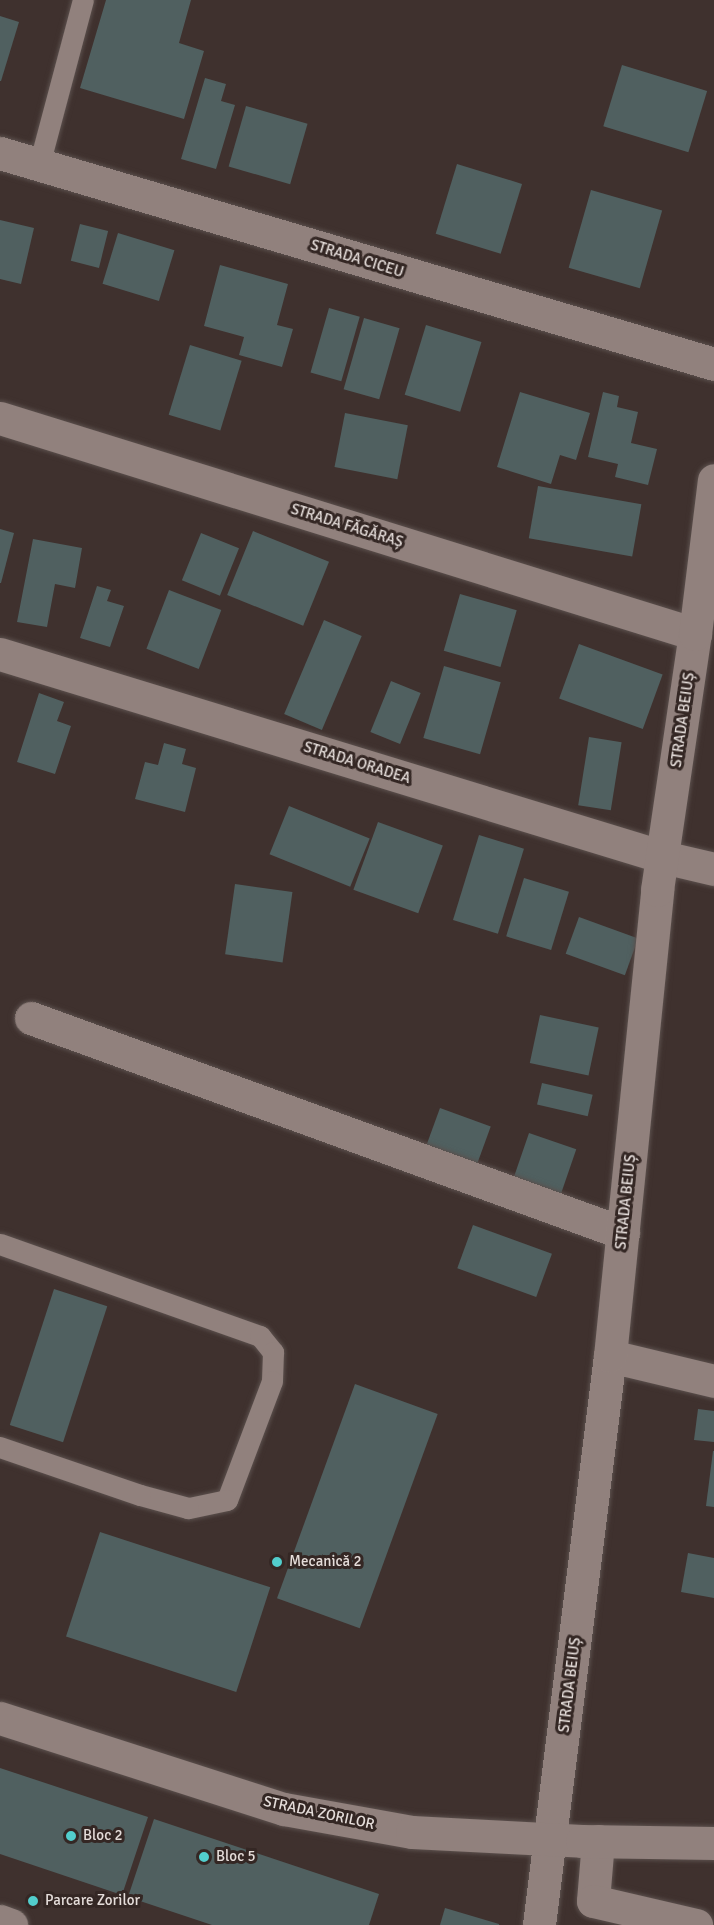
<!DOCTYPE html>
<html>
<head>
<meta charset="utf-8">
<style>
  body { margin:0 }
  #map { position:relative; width:714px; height:1925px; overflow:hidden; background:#3f312e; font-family:Signika,sans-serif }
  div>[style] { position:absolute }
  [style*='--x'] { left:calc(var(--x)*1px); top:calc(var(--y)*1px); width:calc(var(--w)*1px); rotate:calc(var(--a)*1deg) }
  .building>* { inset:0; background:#506060; transform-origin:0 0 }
  .roads { filter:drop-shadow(0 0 2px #5b504d) drop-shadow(0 0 2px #5b504d) }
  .service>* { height:21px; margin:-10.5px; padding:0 10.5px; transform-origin:10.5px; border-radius:10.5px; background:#91817d }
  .minor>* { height:33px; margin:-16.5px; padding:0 16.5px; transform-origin:16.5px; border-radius:16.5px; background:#91817d }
  .tertiary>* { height:33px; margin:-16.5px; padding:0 16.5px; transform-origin:16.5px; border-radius:16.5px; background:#91817d }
  .dots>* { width:16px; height:16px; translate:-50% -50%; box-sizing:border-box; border:3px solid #342724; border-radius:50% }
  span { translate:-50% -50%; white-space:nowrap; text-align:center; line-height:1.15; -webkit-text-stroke:6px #342724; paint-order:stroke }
  .street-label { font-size:15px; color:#e5ddda }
  .poi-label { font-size:15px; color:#e5ddda }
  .left { translate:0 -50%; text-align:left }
</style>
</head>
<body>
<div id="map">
  <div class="building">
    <div style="clip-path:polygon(106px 0,191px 0,179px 43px,204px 51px,184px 119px,80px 88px)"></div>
    <div style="clip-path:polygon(0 16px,19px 22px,1px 81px,0 81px)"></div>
    <div style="left:622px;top:65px;width:89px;height:64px;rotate:17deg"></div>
    <div style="clip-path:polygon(205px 78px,226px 84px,221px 101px,235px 105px,216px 169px,181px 159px)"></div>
    <div style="left:246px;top:106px;width:64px;height:63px;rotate:16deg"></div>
    <div style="left:457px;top:164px;width:68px;height:73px;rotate:17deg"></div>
    <div style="left:591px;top:190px;width:74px;height:81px;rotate:16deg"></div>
    <div style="clip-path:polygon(0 220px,34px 228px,21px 284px,0 279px)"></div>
    <div style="left:80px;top:224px;width:29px;height:38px;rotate:14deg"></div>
    <div style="left:118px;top:233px;width:59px;height:53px;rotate:17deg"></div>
    <div style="clip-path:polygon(220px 265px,288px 284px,277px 325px,293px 329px,282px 367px,239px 355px,244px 337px,204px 326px)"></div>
    <div style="left:329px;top:308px;width:32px;height:67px;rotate:16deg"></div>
    <div style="left:364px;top:318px;width:37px;height:74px;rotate:16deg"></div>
    <div style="left:426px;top:325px;width:58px;height:73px;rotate:17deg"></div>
    <div style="left:190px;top:345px;width:54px;height:73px;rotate:17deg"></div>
    <div style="clip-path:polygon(520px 392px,590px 413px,576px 460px,560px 455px,551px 484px,497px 467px)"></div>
    <div style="clip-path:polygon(603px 392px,619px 396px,617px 407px,638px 412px,631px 443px,657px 449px,648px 485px,615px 477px,618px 464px,588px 457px)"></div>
    <div style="left:345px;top:413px;width:64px;height:55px;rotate:11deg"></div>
    <div style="left:538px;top:486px;width:105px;height:53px;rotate:10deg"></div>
    <div style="clip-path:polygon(0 529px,14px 533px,1px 583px,0 583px)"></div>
    <div style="left:253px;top:531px;width:82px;height:69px;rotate:22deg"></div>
    <div style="left:201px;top:533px;width:41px;height:51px;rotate:22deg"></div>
    <div style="clip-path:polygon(33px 539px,82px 548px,75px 588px,55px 584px,47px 627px,17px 622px)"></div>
    <div style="clip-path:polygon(97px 586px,111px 590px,107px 601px,124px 606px,110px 647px,80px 638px)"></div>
    <div style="left:169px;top:590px;width:56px;height:63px;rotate:21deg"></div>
    <div style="left:460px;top:594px;width:59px;height:59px;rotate:16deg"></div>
    <div style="left:324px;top:620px;width:41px;height:102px;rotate:23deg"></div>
    <div style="left:579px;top:644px;width:89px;height:58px;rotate:20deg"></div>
    <div style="left:444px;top:666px;width:59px;height:75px;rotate:16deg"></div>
    <div style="left:391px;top:681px;width:32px;height:55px;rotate:22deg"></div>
    <div style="clip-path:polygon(39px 693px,64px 702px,57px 721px,71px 726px,55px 774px,17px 762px)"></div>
    <div style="left:589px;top:737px;width:33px;height:69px;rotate:9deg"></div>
    <div style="clip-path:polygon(164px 743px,186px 749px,182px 764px,196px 768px,185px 812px,135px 799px,145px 762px,158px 765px)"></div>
    <div style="left:289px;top:806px;width:87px;height:52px;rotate:22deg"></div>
    <div style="left:378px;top:822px;width:69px;height:72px;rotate:20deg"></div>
    <div style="left:479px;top:835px;width:47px;height:89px;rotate:17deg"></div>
    <div style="left:524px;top:878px;width:47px;height:61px;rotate:17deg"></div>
    <div style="left:235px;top:884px;width:58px;height:71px;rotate:8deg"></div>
    <div style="left:579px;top:917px;width:63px;height:39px;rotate:20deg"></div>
    <div style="left:540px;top:1015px;width:60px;height:49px;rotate:12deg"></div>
    <div style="left:542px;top:1083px;width:52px;height:22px;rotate:13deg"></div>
    <div style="left:440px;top:1108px;width:54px;height:45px;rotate:20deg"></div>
    <div style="left:529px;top:1133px;width:50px;height:57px;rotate:19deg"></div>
    <div style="left:473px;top:1225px;width:84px;height:46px;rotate:20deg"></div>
    <div style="left:54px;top:1289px;width:56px;height:143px;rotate:18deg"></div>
    <div style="left:355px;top:1384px;width:88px;height:228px;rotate:20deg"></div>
    <div style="clip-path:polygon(698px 1409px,714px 1411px,714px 1442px,694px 1440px)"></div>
    <div style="clip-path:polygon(713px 1451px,714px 1451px,714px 1507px,706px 1506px)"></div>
    <div style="left:100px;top:1532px;width:179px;height:110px;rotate:18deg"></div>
    <div style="clip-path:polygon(688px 1553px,714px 1558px,714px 1598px,681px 1592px)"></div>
    <div style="clip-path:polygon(0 1768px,148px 1817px,122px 1895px,0 1854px)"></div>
    <div style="clip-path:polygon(154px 1819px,379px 1894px,369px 1925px,212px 1925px,128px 1897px)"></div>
    <div style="clip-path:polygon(445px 1908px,499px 1924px,499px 1925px,440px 1925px)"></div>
  </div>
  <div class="roads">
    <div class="service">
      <div style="--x:39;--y:165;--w:171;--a:-75.1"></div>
      <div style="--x:0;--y:1244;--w:276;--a:19.5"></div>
      <div style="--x:260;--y:1336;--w:21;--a:51"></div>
      <div style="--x:273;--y:1352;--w:29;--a:92"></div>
      <div style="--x:272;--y:1381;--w:127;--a:110.7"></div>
      <div style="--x:227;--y:1500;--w:40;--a:168"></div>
      <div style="--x:188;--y:1508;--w:50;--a:-164.8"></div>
      <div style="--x:140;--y:1495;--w:148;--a:-161.1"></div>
    </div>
    <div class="minor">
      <div style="--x:0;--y:153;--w:745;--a:16.46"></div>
      <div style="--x:0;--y:418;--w:728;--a:17.26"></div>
      <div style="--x:0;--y:654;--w:693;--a:17.02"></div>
      <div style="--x:663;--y:857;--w:52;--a:13.2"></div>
      <div style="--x:31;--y:1018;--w:630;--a:19.96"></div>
      <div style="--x:610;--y:1356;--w:107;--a:13.5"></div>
      <div style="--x:598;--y:1841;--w:60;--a:94.8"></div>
      <div style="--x:593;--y:1901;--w:106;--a:13.1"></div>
      <div style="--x:0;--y:1921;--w:12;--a:20"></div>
      <div style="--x:539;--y:1925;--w:573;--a:-82.89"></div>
      <div style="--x:610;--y:1356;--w:468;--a:-84.2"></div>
      <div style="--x:657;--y:890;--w:259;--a:-81.6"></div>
      <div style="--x:695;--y:634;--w:155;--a:-83"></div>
    </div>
    <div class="tertiary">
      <div style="--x:0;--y:1718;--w:298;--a:17.8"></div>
      <div style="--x:284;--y:1809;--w:130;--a:10.2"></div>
      <div style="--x:412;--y:1832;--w:170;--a:3"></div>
      <div style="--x:582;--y:1841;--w:132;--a:0.9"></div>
    </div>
  </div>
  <div class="dots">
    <div style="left:277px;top:1562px;background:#52cdcc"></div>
    <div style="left:71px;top:1836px;background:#52cdcc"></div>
    <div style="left:204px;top:1857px;background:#52cdcc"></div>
    <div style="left:33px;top:1901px;background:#52cdcc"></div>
  </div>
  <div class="street-label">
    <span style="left:357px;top:259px;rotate:17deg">STRADA CICEU</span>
    <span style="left:347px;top:526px;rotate:17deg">STRADA FĂGĂRAȘ</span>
    <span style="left:683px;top:720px;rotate:-82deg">STRADA BEIUȘ</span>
    <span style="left:357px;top:763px;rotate:17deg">STRADA ORADEA</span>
    <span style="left:626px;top:1202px;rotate:-84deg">STRADA BEIUȘ</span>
    <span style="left:570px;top:1685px;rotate:-83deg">STRADA BEIUȘ</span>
    <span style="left:319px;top:1813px;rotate:12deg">STRADA ZORILOR</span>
  </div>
  <div class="poi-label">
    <span class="left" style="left:289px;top:1562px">Mecanică 2</span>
    <span class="left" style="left:83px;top:1836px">Bloc 2</span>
    <span class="left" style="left:216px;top:1857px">Bloc 5</span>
    <span class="left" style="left:45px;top:1901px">Parcare Zorilor</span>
  </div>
</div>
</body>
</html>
